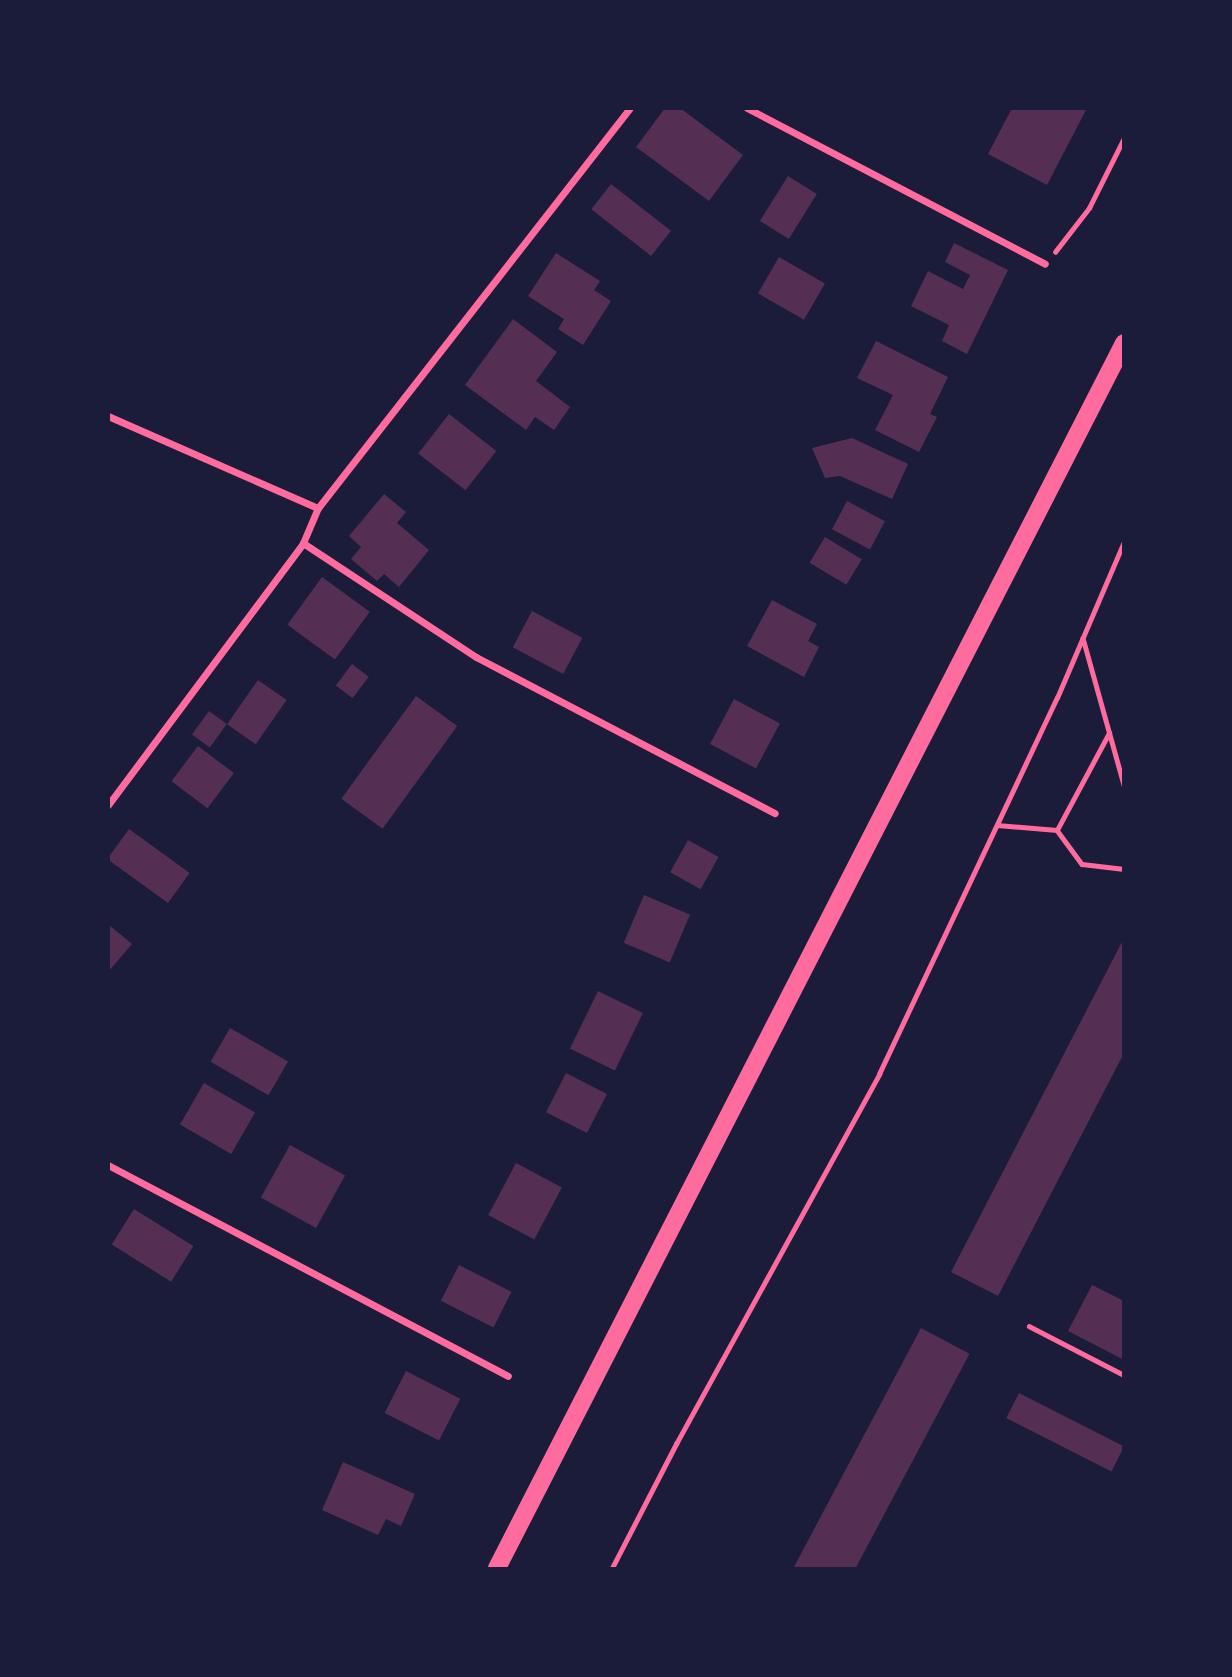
<!DOCTYPE html>
<html>
<head>
<meta charset="utf-8">
<style>
  body { margin:0 }
  #map { position:relative; width:1232px; height:1677px; overflow:hidden; background:#1b1b3a; font-family:"Fira Sans Condensed",sans-serif }
  div>[style] { position:absolute }
  [style*='--x'] { left:calc(var(--x)*1px); top:calc(var(--y)*1px); width:calc(var(--w)*1px); rotate:calc(var(--a)*1deg) }
  .building>* { inset:0; background:#542f53; transform-origin:0 0 }
  .path>* { height:4.5px; margin:-2.25px; padding:0 2.25px; transform-origin:2.25px; border-radius:2.25px; background:#ff6b9d }
  .minor>* { height:7px; margin:-3.5px; padding:0 3.5px; transform-origin:3.5px; border-radius:3.5px; background:#ff6b9d }
  .primary>* { height:18px; margin:-9px; padding:0 9px; transform-origin:9px; border-radius:9px; background:#ff6b9d }
  span { translate:-50% -50%; white-space:nowrap; text-align:center; line-height:1.15; -webkit-text-stroke:6px #1b1b3a; paint-order:stroke }
  .frame { position:absolute; inset:0; border:110px solid #1b1b3a; pointer-events:none }
</style>
</head>
<body>
<div id="map">
  <div class="building">
    <div style="clip-path:polygon(665px 108px,680px 108px,743px 155px,709px 201px,636px 147px)"></div>
    <div style="clip-path:polygon(1012px 108px,1087px 108px,1047px 185px,988px 154px)"></div>
    <div style="left:788px;top:176px;width:34px;height:53px;rotate:32deg"></div>
    <div style="left:611px;top:184px;width:76px;height:32px;rotate:38deg"></div>
    <div style="clip-path:polygon(954px 243px,1008px 270px,967px 354px,942px 341px,949px 325px,911px 306px,928px 271px,963px 289px,970px 275px,945px 262px)"></div>
    <div style="clip-path:polygon(556px 253px,600px 281px,594px 290px,611px 301px,583px 345px,558px 329px,564px 319px,528px 296px)"></div>
    <div style="left:779px;top:257px;width:53px;height:42px;rotate:30deg"></div>
    <div style="clip-path:polygon(513px 319px,557px 352px,536px 381px,570px 407px,554px 430px,535px 417px,526px 430px,465px 385px)"></div>
    <div style="clip-path:polygon(876px 341px,948px 377px,930px 414px,937px 417px,919px 452px,875px 430px,893px 395px,857px 378px)"></div>
    <div style="left:449px;top:414px;width:60px;height:50px;rotate:38deg"></div>
    <div style="clip-path:polygon(852px 438px,908px 464px,892px 499px,840px 476px,825px 478px,812px 448px)"></div>
    <div style="clip-path:polygon(384px 494px,406px 512px,397px 523px,429px 550px,399px 587px,384px 574px,377px 581px,351px 559px,361px 547px,349px 536px)"></div>
    <div style="left:847px;top:501px;width:43px;height:32px;rotate:28deg"></div>
    <div style="left:825px;top:537px;width:43px;height:30px;rotate:31deg"></div>
    <div style="left:322px;top:577px;width:59px;height:59px;rotate:36deg"></div>
    <div style="clip-path:polygon(772px 600px,817px 624px,808px 641px,819px 647px,804px 677px,747px 646px)"></div>
    <div style="left:532px;top:611px;width:57px;height:41px;rotate:28deg"></div>
    <div style="left:352px;top:664px;width:21px;height:27px;rotate:37deg"></div>
    <div style="left:258px;top:680px;width:35px;height:54px;rotate:35deg"></div>
    <div style="left:416px;top:696px;width:51px;height:127px;rotate:36deg"></div>
    <div style="left:734px;top:699px;width:52px;height:51px;rotate:28deg"></div>
    <div style="left:209px;top:711px;width:22px;height:29px;rotate:36deg"></div>
    <div style="left:198px;top:746px;width:45px;height:44px;rotate:37deg"></div>
    <div style="left:129px;top:829px;width:75px;height:37px;rotate:36deg"></div>
    <div style="left:688px;top:840px;width:35px;height:37px;rotate:29deg"></div>
    <div style="left:644px;top:895px;width:50px;height:52px;rotate:23deg"></div>
    <div style="clip-path:polygon(108px 924px,132px 944px,108px 972px)"></div>
    <div style="clip-path:polygon(1124px 938px,1124px 1053px,998px 1296px,951px 1272px)"></div>
    <div style="left:598px;top:991px;width:50px;height:64px;rotate:26deg"></div>
    <div style="left:230px;top:1028px;width:67px;height:39px;rotate:30deg"></div>
    <div style="left:566px;top:1073px;width:46px;height:44px;rotate:27deg"></div>
    <div style="left:204px;top:1083px;width:59px;height:48px;rotate:30deg"></div>
    <div style="left:290px;top:1145px;width:63px;height:60px;rotate:29deg"></div>
    <div style="left:516px;top:1163px;width:52px;height:59px;rotate:28deg"></div>
    <div style="left:134px;top:1209px;width:70px;height:42px;rotate:32deg"></div>
    <div style="left:459px;top:1265px;width:59px;height:40px;rotate:27deg"></div>
    <div style="clip-path:polygon(1092px 1285px,1124px 1301px,1124px 1360px,1068px 1331px)"></div>
    <div style="left:921px;top:1328px;width:55px;height:270px;rotate:28deg"></div>
    <div style="left:406px;top:1371px;width:61px;height:47px;rotate:27deg"></div>
    <div style="left:1019px;top:1393px;width:118px;height:28px;rotate:27deg"></div>
    <div style="clip-path:polygon(343px 1462px,415px 1494px,401px 1526px,386px 1519px,378px 1535px,322px 1510px)"></div>
  </div>
  <div class="path">
    <div style="--x:1055;--y:252;--w:56;--a:-52.3"></div>
    <div style="--x:1089;--y:208;--w:78;--a:-63.4"></div>
    <div style="--x:1083;--y:638;--w:153;--a:74.4"></div>
    <div style="--x:997;--y:825;--w:60;--a:4.8"></div>
    <div style="--x:1057;--y:830;--w:42;--a:53.7"></div>
    <div style="--x:1082;--y:864;--w:42;--a:6.8"></div>
    <div style="--x:1057;--y:830;--w:110;--a:-61.8"></div>
    <div style="--x:1029;--y:1326;--w:107;--a:27.3"></div>
    <div style="--x:612;--y:1568;--w:140;--a:-62.7"></div>
    <div style="--x:676;--y:1444;--w:422;--a:-61.2"></div>
    <div style="--x:879;--y:1074;--w:416;--a:-64.7"></div>
    <div style="--x:1057;--y:698;--w:170;--a:-66.8"></div>
  </div>
  <div class="minor">
    <div style="--x:747;--y:108;--w:336;--a:27.6"></div>
    <div style="--x:108;--y:416;--w:229;--a:23.7"></div>
    <div style="--x:303;--y:543;--w:207;--a:33.4"></div>
    <div style="--x:476;--y:657;--w:337;--a:27.6"></div>
    <div style="--x:108;--y:805;--w:327;--a:-53.3"></div>
    <div style="--x:303;--y:543;--w:38;--a:-67"></div>
    <div style="--x:318;--y:508;--w:507;--a:-52.05"></div>
    <div style="--x:108;--y:1165;--w:452;--a:27.8"></div>
  </div>
  <div class="primary">
    <div style="--x:497;--y:1568;--w:1376;--a:-62.89"></div>
  </div>
  <div class="frame"></div>
</div>
</body>
</html>
